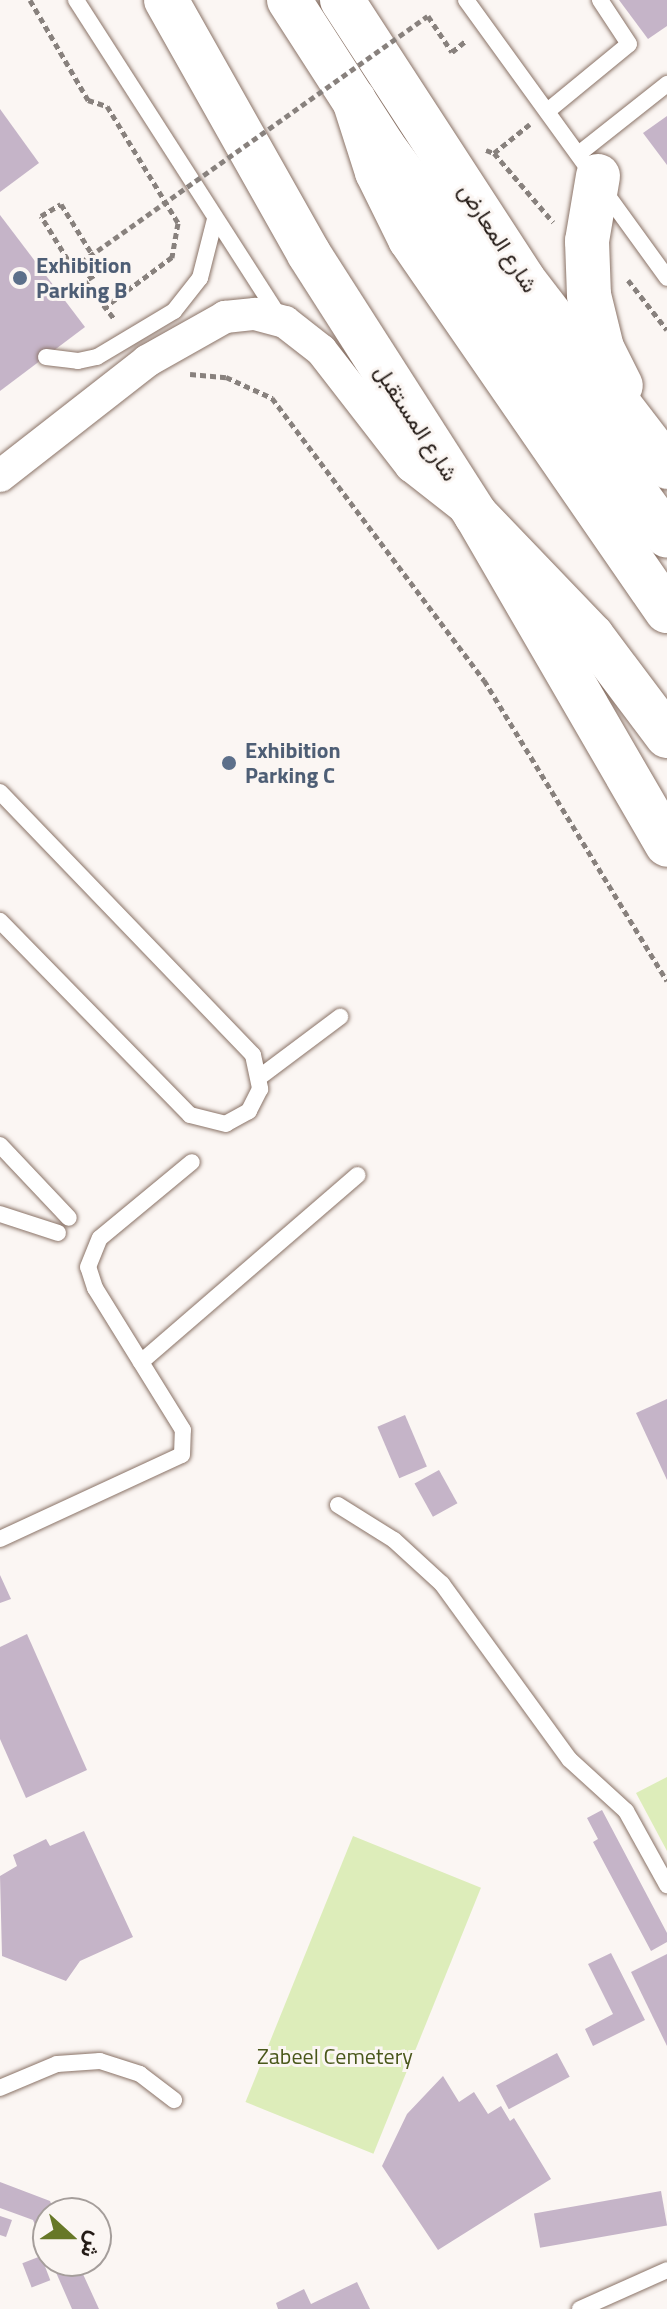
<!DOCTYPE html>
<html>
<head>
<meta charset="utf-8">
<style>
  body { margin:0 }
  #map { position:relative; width:667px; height:2309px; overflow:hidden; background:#fbf6f3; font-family:"Titillium Web",Vazirmatn,sans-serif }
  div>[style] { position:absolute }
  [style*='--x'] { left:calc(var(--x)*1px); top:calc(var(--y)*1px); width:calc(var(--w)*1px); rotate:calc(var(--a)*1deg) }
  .green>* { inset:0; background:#ddedba; transform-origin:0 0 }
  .building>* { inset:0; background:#c5b4c8; transform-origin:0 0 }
  .path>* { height:5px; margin-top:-2.5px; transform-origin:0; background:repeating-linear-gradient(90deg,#88817d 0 6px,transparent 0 10px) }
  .roads { filter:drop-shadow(0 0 2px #8a7367) drop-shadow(0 0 2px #8a7367) }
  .lane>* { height:16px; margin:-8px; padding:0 8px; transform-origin:8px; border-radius:8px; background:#fff }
  .street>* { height:32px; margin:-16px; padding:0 16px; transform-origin:16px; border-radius:16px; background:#fff }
  .secondary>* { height:44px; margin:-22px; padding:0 22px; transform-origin:22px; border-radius:22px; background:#fff }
  .primary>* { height:44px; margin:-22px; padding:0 22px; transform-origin:22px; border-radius:22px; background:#fff }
  .highway>* { height:44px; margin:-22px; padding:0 22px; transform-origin:22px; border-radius:22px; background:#fff }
  .path-bridge>* { height:5px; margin-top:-2.5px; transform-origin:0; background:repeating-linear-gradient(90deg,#88817d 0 6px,transparent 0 10px) }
  .dots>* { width:22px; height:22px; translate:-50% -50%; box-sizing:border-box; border:4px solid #fbf6f3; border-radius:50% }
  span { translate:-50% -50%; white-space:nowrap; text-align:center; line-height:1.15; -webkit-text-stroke:6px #fbf6f3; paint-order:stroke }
  .street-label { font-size:22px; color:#241b16 }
  .service-label { font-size:22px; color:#4e5e75; font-weight:700 }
  .left { translate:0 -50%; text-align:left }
  .park-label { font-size:22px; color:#49571a }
  .north { position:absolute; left:32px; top:2197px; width:80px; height:80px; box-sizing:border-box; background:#fbf6f3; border:2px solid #a59e9b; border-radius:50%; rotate:111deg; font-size:22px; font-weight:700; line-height:32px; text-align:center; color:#241b16 }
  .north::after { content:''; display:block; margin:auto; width:28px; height:36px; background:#677827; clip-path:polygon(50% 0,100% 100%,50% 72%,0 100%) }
</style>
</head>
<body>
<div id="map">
  <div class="green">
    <div style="clip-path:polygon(667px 1777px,667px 1851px,636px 1793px)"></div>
    <div style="left:353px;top:1836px;width:138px;height:287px;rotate:22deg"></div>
  </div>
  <div class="building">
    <div style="clip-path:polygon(619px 0,667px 0,667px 26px,648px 39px)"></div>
    <div style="clip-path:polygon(0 109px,39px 163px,0 192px)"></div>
    <div style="clip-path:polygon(667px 116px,667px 165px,643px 133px)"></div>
    <div style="clip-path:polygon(0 215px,85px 327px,0 391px)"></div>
    <div style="clip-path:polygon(667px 1399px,667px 1480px,636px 1413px)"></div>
    <div style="left:405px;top:1415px;width:56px;height:30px;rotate:67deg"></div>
    <div style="left:439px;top:1470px;width:38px;height:28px;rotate:61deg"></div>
    <div style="clip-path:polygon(0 1575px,11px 1599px,0 1603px)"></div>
    <div style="clip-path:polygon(27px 1634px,87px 1770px,26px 1798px,0 1739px,0 1647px)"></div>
    <div style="clip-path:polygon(602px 1810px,667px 1933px,667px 1942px,651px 1951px,593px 1842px,598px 1839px,587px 1818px)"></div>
    <div style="clip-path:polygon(84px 1831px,133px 1937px,80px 1961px,66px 1981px,2px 1956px,0 1876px,17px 1866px,13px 1855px,46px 1839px,50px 1846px)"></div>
    <div style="clip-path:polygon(611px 1953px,645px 2020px,593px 2046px,585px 2029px,613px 2014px,588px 1964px)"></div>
    <div style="clip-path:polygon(667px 1954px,667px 2046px,631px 1972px)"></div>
    <div style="left:557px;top:2053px;width:27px;height:69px;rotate:62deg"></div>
    <div style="clip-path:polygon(443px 2076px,459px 2102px,474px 2092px,488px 2114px,501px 2106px,510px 2121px,514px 2118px,551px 2179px,438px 2250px,382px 2166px,407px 2114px)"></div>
    <div style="clip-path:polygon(0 2182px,50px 2201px,55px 2213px,48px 2213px,48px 2255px,33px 2220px,0 2208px)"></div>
    <div style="left:661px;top:2191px;width:35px;height:129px;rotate:80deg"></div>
    <div style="clip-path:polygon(0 2216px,12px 2220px,6px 2237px,0 2235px)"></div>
    <div style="left:41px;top:2256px;width:26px;height:20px;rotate:69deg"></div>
    <div style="clip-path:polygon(51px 2261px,77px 2261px,99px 2309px,72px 2309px)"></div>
    <div style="clip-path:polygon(357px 2282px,370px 2309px,278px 2309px,276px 2303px,304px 2289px,311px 2304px)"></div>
  </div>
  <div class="path">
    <div style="--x:30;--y:0;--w:116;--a:59.9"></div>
    <div style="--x:88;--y:100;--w:20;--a:18"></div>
    <div style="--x:107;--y:106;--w:137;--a:58.7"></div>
    <div style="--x:178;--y:223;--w:35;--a:100"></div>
    <div style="--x:172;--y:257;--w:84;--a:143.3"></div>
    <div style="--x:428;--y:16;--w:43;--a:56.3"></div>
    <div style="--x:452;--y:52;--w:19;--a:-39"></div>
    <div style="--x:486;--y:150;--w:9;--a:21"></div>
    <div style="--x:494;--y:153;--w:46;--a:-38.9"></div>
    <div style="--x:494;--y:153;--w:91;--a:49.5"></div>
    <div style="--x:73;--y:268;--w:61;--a:-121.6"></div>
    <div style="--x:41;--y:216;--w:23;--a:-31"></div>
    <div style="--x:61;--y:204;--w:78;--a:58.2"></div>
    <div style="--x:102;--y:270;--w:20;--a:147"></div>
    <div style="--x:85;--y:281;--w:49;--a:52.4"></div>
    <div style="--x:628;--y:280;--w:63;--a:52"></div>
    <div style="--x:190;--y:374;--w:36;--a:5"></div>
    <div style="--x:226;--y:377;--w:51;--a:24.5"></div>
    <div style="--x:272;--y:398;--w:353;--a:53.1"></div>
    <div style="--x:484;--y:680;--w:352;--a:58.7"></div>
  </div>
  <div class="roads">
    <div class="lane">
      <div style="--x:76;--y:0;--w:374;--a:57.3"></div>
      <div style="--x:466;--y:0;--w:343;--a:54.1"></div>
      <div style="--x:550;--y:109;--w:102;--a:-39.4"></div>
      <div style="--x:629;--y:44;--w:53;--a:-123.4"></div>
      <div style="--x:581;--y:152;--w:110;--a:-38.3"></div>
      <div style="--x:46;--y:357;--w:32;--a:7"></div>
      <div style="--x:78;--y:361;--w:19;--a:-12"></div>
      <div style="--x:97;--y:357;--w:90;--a:-30.9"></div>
      <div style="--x:174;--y:311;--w:42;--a:-51.8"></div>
      <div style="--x:200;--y:278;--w:61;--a:-75.7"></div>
      <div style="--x:0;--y:792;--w:365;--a:46.1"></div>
      <div style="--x:253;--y:1055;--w:35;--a:78"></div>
      <div style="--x:260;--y:1089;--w:25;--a:117"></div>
      <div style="--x:249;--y:1111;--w:26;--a:151"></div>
      <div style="--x:226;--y:1124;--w:37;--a:-166"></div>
      <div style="--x:190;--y:1115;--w:272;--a:-134.4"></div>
      <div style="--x:261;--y:1076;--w:99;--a:-36.8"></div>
      <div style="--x:0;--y:1145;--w:100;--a:46.6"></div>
      <div style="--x:0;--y:1214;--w:61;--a:18.1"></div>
      <div style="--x:141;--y:1362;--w:286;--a:-40.8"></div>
      <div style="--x:338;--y:1505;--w:66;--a:32"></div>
      <div style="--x:394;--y:1540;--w:65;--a:42.5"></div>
      <div style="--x:442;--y:1584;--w:216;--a:54"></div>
      <div style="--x:569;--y:1759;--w:77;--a:42.4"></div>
      <div style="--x:626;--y:1811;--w:85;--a:61"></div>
      <div style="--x:0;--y:1539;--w:200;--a:-24.8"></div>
      <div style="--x:182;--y:1455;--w:25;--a:-88"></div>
      <div style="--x:183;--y:1430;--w:167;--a:-121.8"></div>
      <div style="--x:95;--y:1288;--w:22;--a:-108"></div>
      <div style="--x:88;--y:1267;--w:31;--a:-68"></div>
      <div style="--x:100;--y:1238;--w:119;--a:-39.6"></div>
      <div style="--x:0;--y:2088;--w:62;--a:-22.8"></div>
      <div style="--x:57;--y:2064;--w:43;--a:-4"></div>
      <div style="--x:100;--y:2061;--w:42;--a:18"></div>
      <div style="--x:140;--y:2074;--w:43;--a:37.4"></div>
      <div style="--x:580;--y:2309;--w:95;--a:-24.1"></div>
    </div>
    <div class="street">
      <div style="--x:0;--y:476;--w:187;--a:-38"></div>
      <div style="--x:147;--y:361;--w:90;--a:-29.4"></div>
      <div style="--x:225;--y:317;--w:30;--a:-6"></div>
      <div style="--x:255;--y:314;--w:31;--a:15"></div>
      <div style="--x:285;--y:322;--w:46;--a:37.9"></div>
      <div style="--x:321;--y:350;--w:147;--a:52.2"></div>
      <div style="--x:411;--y:466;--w:70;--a:38"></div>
    </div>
    <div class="secondary">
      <div style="--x:342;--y:0;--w:333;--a:57"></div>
      <div style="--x:523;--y:279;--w:237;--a:52.5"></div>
      <div style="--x:598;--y:176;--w:66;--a:99.6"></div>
      <div style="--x:587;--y:241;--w:54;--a:87.9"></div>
      <div style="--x:589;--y:295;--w:55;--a:76.2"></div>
      <div style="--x:602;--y:348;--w:42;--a:63.4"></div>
    </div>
    <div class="primary">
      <div style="--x:166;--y:0;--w:291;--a:60.6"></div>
      <div style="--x:309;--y:254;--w:310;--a:57.4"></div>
      <div style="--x:476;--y:515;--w:381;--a:59.9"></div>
      <div style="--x:289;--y:0;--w:174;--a:57.2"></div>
      <div style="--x:383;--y:146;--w:482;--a:53.9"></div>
    </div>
    <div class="highway">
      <div style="--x:354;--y:100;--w:76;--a:72.3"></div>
      <div style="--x:377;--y:172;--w:75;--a:63.8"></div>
      <div style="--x:410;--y:239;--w:452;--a:55.4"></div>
      <div style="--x:476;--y:515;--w:168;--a:46.2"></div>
      <div style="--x:592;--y:636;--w:125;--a:53.1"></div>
    </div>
  </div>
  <div class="path-bridge">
    <div style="--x:73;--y:268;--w:435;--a:-35.4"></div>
  </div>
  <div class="dots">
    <div style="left:20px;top:278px;background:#5c6f8a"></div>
    <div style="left:229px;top:763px;background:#5c6f8a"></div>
  </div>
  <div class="street-label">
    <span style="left:498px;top:238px;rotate:57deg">شارع المعارض</span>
    <span style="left:416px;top:423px;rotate:57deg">شارع المستقبل</span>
  </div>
  <div class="service-label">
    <span class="left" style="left:36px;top:278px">Exhibition<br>Parking B</span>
    <span class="left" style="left:245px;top:763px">Exhibition<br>Parking C</span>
  </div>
  <div class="park-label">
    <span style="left:335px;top:2057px">Zabeel Cemetery</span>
  </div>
  <div class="north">ش</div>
</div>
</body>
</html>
